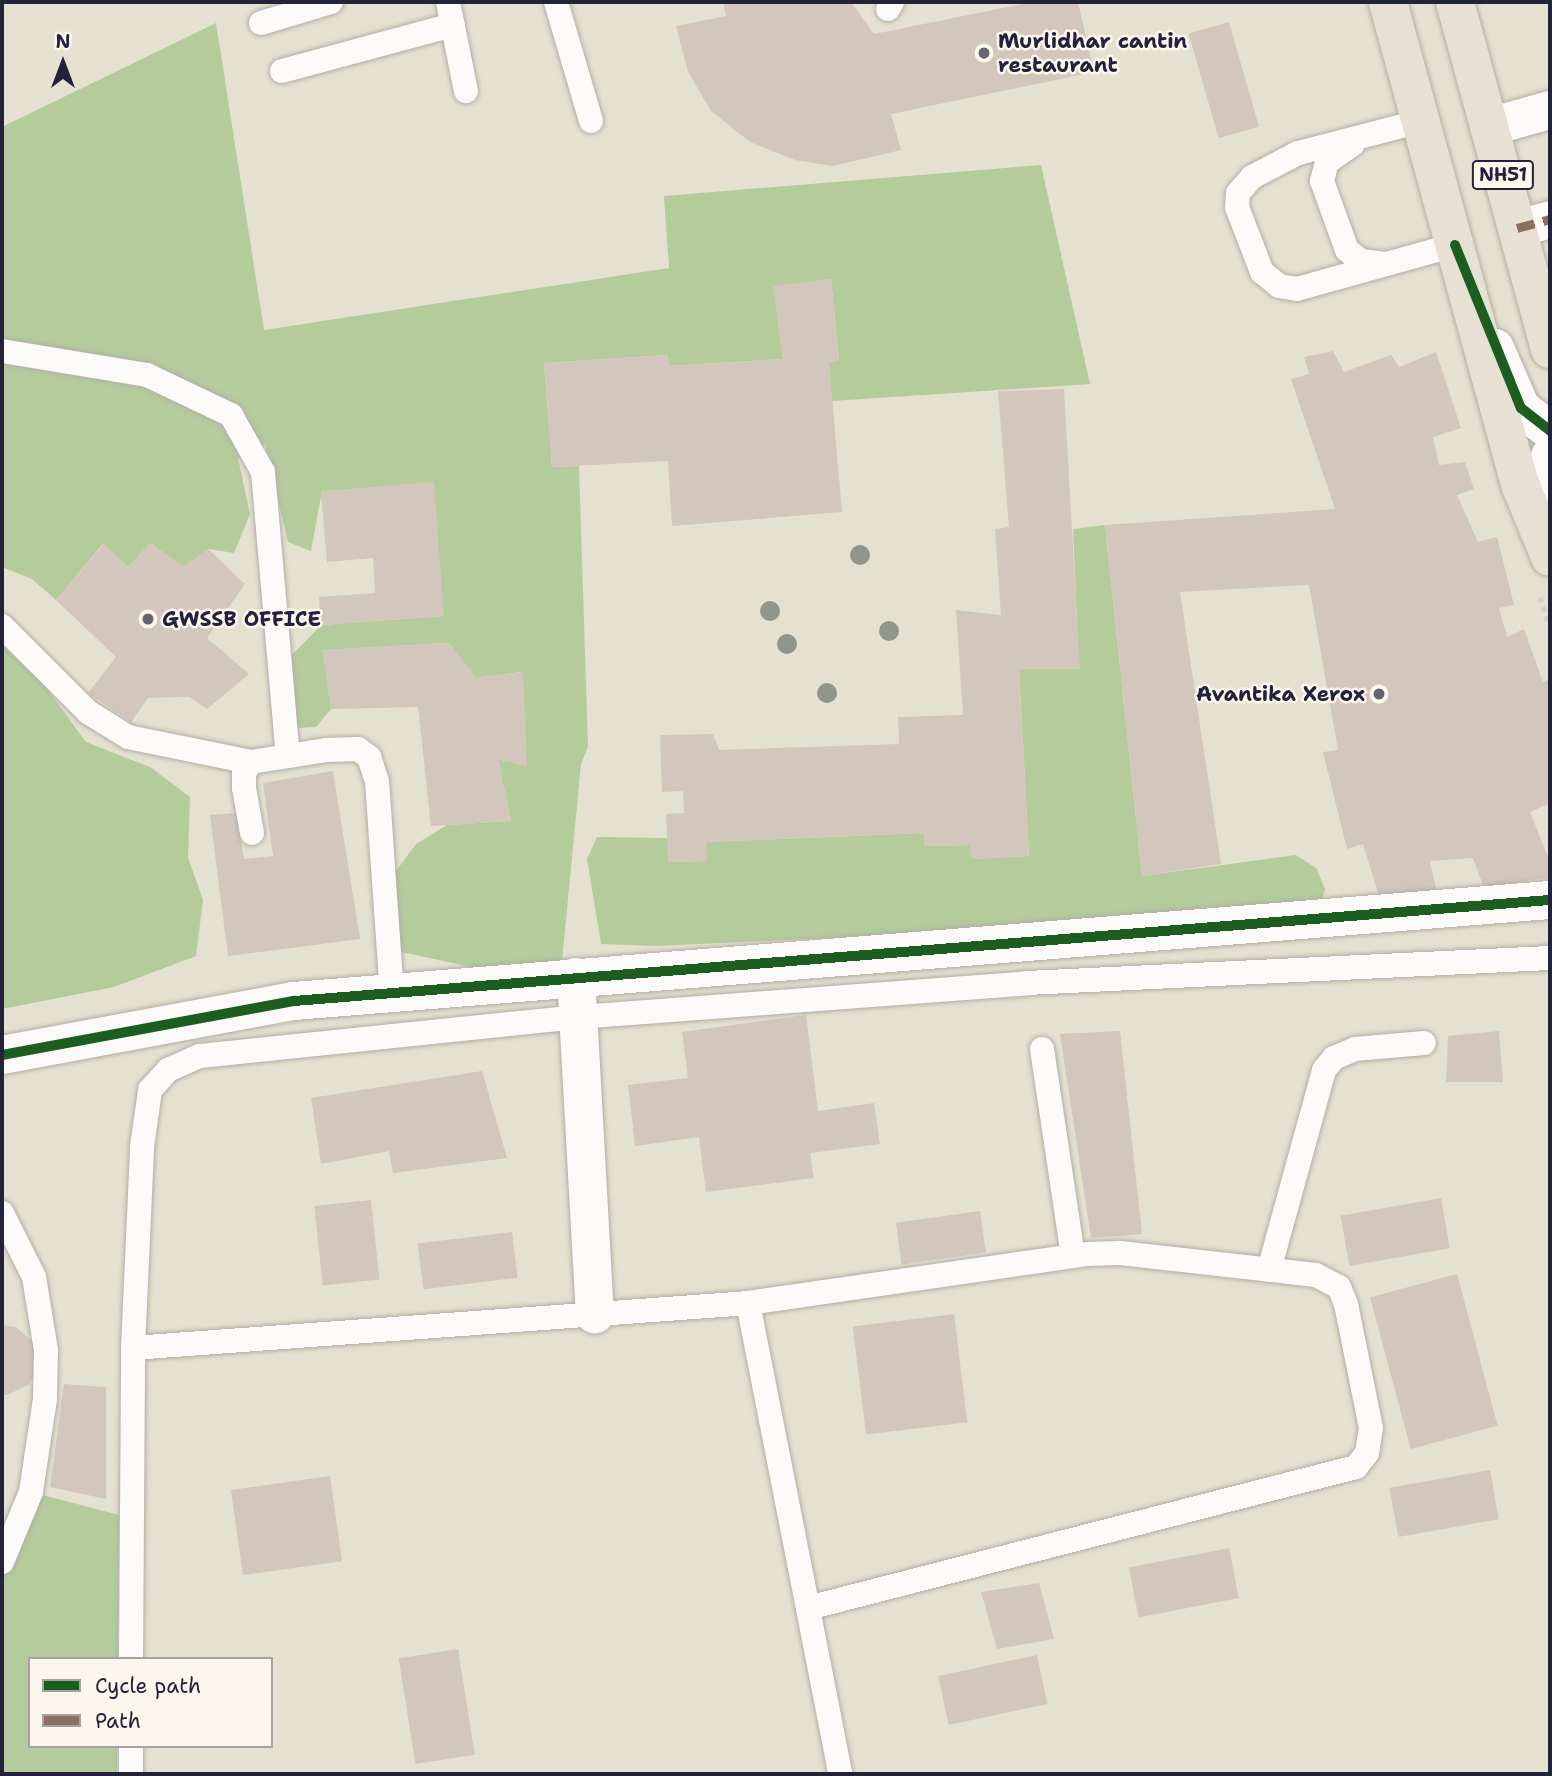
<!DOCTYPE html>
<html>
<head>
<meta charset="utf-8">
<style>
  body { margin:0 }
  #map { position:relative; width:1552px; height:1776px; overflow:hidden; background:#e5e1d0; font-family:"Shantell Sans",sans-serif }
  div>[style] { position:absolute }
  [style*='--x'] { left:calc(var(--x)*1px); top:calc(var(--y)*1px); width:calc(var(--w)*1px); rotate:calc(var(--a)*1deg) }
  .forest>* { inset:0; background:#b4cb9c }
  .building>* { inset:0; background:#d3c6bd; transform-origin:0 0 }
  .path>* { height:4.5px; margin-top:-2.25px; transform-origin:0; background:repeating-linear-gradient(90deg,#d1d1ce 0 5px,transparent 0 10px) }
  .roads { filter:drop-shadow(0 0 2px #b1aea6) drop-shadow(0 0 2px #b1aea6) }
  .service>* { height:24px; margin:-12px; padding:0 12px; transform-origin:12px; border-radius:12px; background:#fbfaf8 }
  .pedestrian>* { height:37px; margin:-18.5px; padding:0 18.5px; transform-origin:18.5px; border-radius:18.5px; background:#fbfaf8 }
  .minor>* { height:38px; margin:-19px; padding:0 19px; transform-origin:19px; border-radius:19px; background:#fbfaf8 }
  .tertiary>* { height:38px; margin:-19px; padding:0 19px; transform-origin:19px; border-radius:19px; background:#fbfaf8 }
  .trunk>* { height:38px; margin:-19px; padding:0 19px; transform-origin:19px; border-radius:19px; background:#e6e1d3 }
  .quiet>* { height:9px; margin-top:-4.5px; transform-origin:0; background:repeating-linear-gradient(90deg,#8d6e63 0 18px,transparent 0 27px) }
  .cycleway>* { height:10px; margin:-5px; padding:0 5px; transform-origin:5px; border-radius:5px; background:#1b5e20 }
  .trees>* { width:20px; height:20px; margin:-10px; border-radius:50%; background:#91968a }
  .dots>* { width:19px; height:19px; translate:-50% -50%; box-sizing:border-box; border:4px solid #fbf7ec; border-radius:50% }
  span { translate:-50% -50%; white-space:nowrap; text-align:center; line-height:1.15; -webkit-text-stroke:5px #fbf7ec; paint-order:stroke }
  .shield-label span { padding:2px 5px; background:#fbf7ec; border:2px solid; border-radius:5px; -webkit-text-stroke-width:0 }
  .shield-label { font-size:19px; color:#22223b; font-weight:700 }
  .poi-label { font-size:21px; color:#22223b; font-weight:700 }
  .left { translate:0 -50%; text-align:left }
  .right { translate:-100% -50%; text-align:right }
  .frame { position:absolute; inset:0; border:4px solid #22223b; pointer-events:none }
  .legend { position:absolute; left:28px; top:1657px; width:245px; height:91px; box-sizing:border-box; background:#fbf7ec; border:2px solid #a4a2a5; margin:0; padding:9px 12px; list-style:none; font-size:21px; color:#22223b }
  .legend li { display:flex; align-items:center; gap:14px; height:35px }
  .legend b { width:35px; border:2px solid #a4a2a5 }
  .north { position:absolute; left:28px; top:28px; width:70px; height:70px; -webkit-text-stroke:5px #fbf7ec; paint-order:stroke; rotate:0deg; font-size:19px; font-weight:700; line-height:28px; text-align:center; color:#22223b }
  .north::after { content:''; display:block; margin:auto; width:24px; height:32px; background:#22223b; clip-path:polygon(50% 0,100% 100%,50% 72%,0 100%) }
</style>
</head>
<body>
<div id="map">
  <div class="forest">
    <div style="clip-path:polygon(216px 23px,264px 330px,669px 268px,664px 196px,1041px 165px,1090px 384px,832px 401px,829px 362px,839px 360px,831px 279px,774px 287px,783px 359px,669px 366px,667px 355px,544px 363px,552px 467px,579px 466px,588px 747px,581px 764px,562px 961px,476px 968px,397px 951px,393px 875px,416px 844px,447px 825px,511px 821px,498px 760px,522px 672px,476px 678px,449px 643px,323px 650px,331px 709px,316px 727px,298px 728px,289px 697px,292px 655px,321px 625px,444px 616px,322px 491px,311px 551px,288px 542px,265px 444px,238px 458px,250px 514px,234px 553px,209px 549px,183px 567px,150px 543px,128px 567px,103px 544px,56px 600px,32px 579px,2px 567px,2px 127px)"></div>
    <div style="clip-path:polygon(1105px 525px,1142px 876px,1296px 855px,1316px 868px,1325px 889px,1321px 905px,917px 934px,656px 946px,601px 944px,587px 859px,597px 837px,668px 838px,669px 862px,706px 861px,706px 842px,924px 833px,925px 846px,970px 845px,973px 859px,1029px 856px,1019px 669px,1079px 669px,1073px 529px)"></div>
    <div style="clip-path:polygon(2px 645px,44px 685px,86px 742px,150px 767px,190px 797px,188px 857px,203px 900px,196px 956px,114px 987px,2px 1009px)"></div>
    <div style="clip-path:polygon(31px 1492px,119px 1515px,118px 1659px,30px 1659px,30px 1746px,117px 1746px,117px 1774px,2px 1774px,2px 1562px)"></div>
  </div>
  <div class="building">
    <div style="clip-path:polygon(723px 2px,851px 2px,874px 34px,1033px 2px,1078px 2px,1094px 72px,891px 114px,901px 150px,833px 166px,795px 160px,750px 142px,711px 111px,688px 72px,676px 26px,726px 16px)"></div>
    <div style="left:1229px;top:22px;width:109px;height:42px;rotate:74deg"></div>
    <div style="clip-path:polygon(831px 279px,839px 360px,829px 362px,842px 512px,672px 526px,668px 461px,552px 467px,544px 363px,667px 355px,669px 366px,783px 359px,773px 286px)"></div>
    <div style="clip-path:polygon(1333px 351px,1344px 372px,1391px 355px,1399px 367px,1436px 352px,1461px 428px,1433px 437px,1439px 465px,1465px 462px,1474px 489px,1457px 495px,1478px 542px,1497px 537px,1514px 605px,1499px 608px,1507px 637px,1524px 629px,1543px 682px,1550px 679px,1550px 803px,1530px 812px,1550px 862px,1550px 877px,1484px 888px,1473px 858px,1430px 861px,1437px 892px,1379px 896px,1363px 844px,1347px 849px,1323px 752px,1338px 750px,1309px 585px,1180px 592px,1221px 864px,1142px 876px,1105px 525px,1335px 509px,1291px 379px,1309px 374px,1304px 357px)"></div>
    <div style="clip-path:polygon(1064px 389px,1080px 669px,1019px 669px,1029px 856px,973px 859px,970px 845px,925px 846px,924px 833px,706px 842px,707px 861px,668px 862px,666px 814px,684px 813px,683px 791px,662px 792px,660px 735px,713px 734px,719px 750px,899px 744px,898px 717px,963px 715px,956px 610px,1001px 615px,995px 529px,1009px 527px,998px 391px)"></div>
    <div style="clip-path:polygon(434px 482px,444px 616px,321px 625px,319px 597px,375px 593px,373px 558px,327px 562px,321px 491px)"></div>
    <div style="clip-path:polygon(150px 543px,183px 567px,208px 549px,245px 584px,207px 638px,249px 674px,207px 709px,189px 697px,148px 698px,131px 722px,88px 693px,116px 657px,56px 600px,104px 544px,128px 567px)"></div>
    <div style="clip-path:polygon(449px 643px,476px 678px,523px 672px,527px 766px,498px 760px,511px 821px,431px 826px,418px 707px,331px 709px,322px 650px)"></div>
    <div style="clip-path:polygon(333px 771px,360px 939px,228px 956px,210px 815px,236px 813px,244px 859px,273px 856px,263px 783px)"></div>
    <div style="clip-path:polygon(806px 1015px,818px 1111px,874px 1103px,880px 1144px,810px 1153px,814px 1178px,706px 1192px,699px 1137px,635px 1146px,628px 1085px,688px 1078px,682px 1032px)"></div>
    <div style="clip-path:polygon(1120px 1031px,1142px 1234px,1091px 1238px,1060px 1034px)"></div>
    <div style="clip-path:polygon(1499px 1031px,1503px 1082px,1446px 1082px,1448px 1036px)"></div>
    <div style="clip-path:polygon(482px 1071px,507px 1158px,393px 1173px,389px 1151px,321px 1164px,311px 1098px)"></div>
    <div style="left:1441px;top:1198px;width:51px;height:102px;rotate:80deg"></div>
    <div style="left:371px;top:1200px;width:80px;height:57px;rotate:84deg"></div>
    <div style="left:980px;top:1211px;width:42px;height:85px;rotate:82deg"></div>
    <div style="left:512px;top:1232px;width:46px;height:95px;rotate:83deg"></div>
    <div style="left:1457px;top:1274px;width:157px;height:90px;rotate:75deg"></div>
    <div style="left:954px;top:1314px;width:109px;height:102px;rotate:83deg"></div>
    <div style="clip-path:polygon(2px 1325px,16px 1327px,34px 1343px,34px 1376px,28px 1385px,7px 1395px,2px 1395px)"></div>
    <div style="clip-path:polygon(64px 1384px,106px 1387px,106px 1499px,50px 1487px)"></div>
    <div style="left:1490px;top:1470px;width:50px;height:102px;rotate:80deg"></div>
    <div style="left:330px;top:1476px;width:86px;height:100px;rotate:82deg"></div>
    <div style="left:1229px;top:1548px;width:51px;height:102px;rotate:79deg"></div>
    <div style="clip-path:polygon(1039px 1583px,1054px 1639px,997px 1649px,981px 1592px)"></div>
    <div style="left:458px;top:1649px;width:107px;height:60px;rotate:81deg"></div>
    <div style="left:1037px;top:1655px;width:50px;height:101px;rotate:78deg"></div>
  </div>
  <div class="path">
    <div style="--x:1540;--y:597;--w:31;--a:71"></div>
  </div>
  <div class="roads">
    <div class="service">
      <div style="--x:448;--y:2;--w:91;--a:78.6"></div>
      <div style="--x:556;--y:2;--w:124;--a:73.6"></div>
      <div style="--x:888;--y:9;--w:8;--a:-60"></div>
      <div style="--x:261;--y:23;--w:73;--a:-16.7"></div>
      <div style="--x:282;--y:71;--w:177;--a:-15.1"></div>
      <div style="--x:1421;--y:121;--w:127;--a:165.4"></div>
      <div style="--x:1298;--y:153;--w:52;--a:152.4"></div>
      <div style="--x:1252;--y:177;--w:21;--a:131"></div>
      <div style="--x:1238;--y:193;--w:14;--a:94"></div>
      <div style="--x:1237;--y:207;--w:70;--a:69"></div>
      <div style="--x:1262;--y:272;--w:22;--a:39"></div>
      <div style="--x:1279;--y:286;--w:18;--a:9"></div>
      <div style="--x:1297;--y:289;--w:164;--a:-15.6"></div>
      <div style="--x:1353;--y:144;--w:32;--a:145"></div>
      <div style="--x:1327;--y:162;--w:20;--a:105"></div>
      <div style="--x:1322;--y:181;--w:73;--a:70.1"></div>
      <div style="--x:1347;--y:250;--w:18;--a:38"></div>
      <div style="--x:1361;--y:261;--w:24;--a:7"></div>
      <div style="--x:2;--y:351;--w:147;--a:9.4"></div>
      <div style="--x:147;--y:375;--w:93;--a:25.5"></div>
      <div style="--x:231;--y:415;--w:65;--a:60.7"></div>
      <div style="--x:263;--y:472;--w:285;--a:85"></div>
      <div style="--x:2;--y:626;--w:122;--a:45"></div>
      <div style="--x:88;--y:712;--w:47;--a:32"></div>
      <div style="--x:128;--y:737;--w:126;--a:11.5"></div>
      <div style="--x:252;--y:833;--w:46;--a:-100.1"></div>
      <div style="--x:244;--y:788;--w:15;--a:-90"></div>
      <div style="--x:244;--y:773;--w:13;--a:-58"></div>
      <div style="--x:251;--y:762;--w:77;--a:-9"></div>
      <div style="--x:327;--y:750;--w:31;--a:-2"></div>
      <div style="--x:358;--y:749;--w:14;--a:36"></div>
      <div style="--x:369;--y:757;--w:25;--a:72"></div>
      <div style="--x:377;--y:781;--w:213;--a:86"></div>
      <div style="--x:1042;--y:1049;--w:209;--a:81.5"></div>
      <div style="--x:2;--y:1213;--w:72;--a:63.4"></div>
      <div style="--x:34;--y:1277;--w:74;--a:80.7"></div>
      <div style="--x:46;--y:1350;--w:49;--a:91.2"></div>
      <div style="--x:45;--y:1399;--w:94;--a:98.6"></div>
      <div style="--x:31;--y:1492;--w:76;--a:112.5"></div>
      <div style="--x:1269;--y:1270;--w:207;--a:-74.6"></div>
      <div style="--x:1324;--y:1070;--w:16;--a:-50"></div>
      <div style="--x:1334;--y:1058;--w:23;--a:-23"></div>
      <div style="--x:1355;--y:1049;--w:69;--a:-5"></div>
      <div style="--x:748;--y:1303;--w:344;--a:-8.2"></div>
      <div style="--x:1088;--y:1254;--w:32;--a:-2"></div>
      <div style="--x:1120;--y:1253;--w:197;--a:6.4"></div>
      <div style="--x:1316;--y:1275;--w:26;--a:28"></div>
      <div style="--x:1339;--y:1287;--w:18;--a:68"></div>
      <div style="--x:1346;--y:1304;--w:126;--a:78.6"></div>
      <div style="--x:1371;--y:1428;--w:25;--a:99"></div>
      <div style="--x:1367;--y:1453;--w:18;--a:128"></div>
      <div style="--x:1356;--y:1467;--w:566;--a:165.57"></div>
      <div style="--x:133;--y:1348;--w:617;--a:-4.18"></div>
      <div style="--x:748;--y:1303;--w:480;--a:78.9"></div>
      <div style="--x:131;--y:1659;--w:311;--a:-89.6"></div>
      <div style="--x:133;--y:1348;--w:201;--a:-87.4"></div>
      <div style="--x:142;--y:1147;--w:58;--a:-82"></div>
      <div style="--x:150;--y:1090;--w:27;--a:-48"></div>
      <div style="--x:168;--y:1070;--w:35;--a:-24"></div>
      <div style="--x:200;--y:1056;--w:381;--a:-5.9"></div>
      <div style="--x:579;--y:1017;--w:449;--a:-4.3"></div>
      <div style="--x:1027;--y:983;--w:524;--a:-2.74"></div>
      <div style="--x:131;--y:1774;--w:28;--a:-90"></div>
    </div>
    <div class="pedestrian">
      <div style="--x:1517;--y:228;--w:34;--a:-15"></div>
    </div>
    <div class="minor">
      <div style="--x:1489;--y:127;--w:63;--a:-15.6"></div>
      <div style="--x:576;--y:977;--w:338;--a:86.8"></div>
    </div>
    <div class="tertiary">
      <div style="--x:1495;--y:348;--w:65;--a:66.6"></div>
      <div style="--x:1521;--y:408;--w:37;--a:38"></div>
      <div style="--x:1550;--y:456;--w:16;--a:108"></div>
      <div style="--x:1545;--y:471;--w:31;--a:81"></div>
      <div style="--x:2;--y:1055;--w:297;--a:-10.5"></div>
      <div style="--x:294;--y:1001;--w:1260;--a:-4.6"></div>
    </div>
    <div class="trunk">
      <div style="--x:1388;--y:2;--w:500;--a:74.7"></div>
      <div style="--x:1520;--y:484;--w:79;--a:67.7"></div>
      <div style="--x:1455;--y:2;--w:360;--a:74.7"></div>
    </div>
  </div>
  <div class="quiet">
    <div style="--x:1517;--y:228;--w:34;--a:-15"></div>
  </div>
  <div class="cycleway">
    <div style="--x:1455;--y:245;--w:176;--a:68"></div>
    <div style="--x:1521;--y:408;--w:37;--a:38"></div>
    <div style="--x:2;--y:1055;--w:297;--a:-10.5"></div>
    <div style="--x:294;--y:1001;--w:1260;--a:-4.6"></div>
  </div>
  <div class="trees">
    <div style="left:860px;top:555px"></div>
    <div style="left:770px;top:611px"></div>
    <div style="left:889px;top:631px"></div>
    <div style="left:787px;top:644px"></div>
    <div style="left:827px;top:693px"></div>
  </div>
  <div class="dots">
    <div style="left:984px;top:53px;background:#66656f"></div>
    <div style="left:148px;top:619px;background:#66656f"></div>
    <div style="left:1379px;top:694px;background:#66656f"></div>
  </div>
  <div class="shield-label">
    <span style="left:1503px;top:175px">NH51</span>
  </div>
  <div class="poi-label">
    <span class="left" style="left:998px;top:53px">Murlidhar cantin<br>restaurant</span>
    <span class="left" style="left:162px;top:619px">GWSSB OFFICE</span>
    <span class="right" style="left:1365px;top:694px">Avantika Xerox</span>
  </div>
  <div class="frame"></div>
  <ul class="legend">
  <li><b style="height:9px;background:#1b5e20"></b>Cycle path</li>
  <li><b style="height:9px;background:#8d6e63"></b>Path</li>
  </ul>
  <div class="north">N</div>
</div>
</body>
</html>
